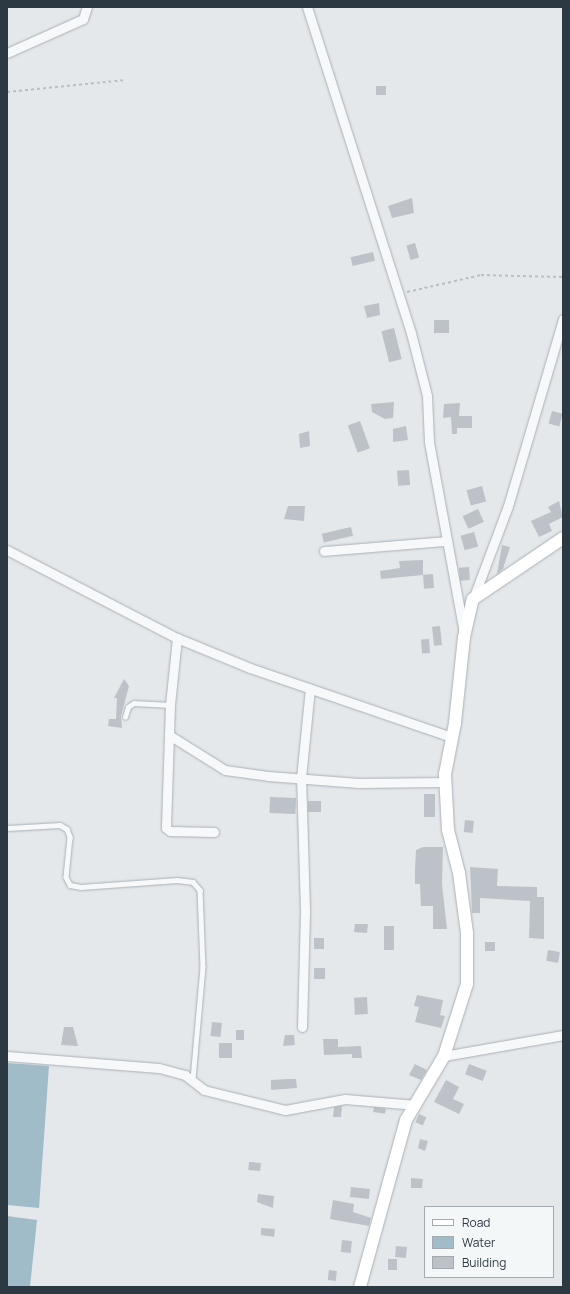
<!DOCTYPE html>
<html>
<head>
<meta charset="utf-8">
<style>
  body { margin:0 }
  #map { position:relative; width:570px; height:1294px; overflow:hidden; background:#e4e8eb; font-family:Manrope,sans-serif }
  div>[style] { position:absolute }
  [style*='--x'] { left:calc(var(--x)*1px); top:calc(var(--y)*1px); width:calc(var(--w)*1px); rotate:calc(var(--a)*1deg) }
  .water>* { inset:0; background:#a1bcc9 }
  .building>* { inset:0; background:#bcc2c8; transform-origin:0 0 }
  .path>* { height:1.5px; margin-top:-0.75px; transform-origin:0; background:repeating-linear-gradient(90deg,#babfc3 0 3px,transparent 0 6px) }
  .roads { filter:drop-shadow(0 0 1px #a9b0b5) drop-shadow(0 0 1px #a9b0b5) }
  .lane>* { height:4.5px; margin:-2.25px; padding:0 2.25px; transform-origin:2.25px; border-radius:2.25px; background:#f7f8fa }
  .street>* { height:9px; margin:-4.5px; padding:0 4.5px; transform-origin:4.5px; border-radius:4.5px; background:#f7f8fa }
  .secondary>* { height:12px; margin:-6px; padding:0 6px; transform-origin:6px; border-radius:6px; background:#fff }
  span { translate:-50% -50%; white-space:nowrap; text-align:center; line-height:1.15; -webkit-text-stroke:3px #f4f7f8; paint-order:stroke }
  .frame { position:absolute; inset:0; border:8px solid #2c3943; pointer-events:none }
  .legend { position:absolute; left:424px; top:1206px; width:130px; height:72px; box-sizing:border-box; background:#f4f7f8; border:1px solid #a4abb0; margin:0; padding:5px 7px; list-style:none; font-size:12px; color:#2c3943 }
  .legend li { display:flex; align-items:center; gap:8px; height:20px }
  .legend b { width:20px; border:1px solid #a4abb0 }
</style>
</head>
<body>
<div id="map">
  <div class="water">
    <div style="clip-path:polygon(7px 1063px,49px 1066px,39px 1208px,7px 1205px)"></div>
    <div style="clip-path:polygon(7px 1216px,37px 1220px,30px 1287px,7px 1287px)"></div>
  </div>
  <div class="building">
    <div style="left:376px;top:86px;width:10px;height:9px"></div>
    <div style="clip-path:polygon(412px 198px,414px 213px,392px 218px,388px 206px)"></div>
    <div style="left:415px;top:243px;width:15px;height:9px;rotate:74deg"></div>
    <div style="left:373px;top:252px;width:9px;height:23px;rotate:77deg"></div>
    <div style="clip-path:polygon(379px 303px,380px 315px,367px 318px,364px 306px)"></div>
    <div style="left:434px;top:320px;width:15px;height:13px"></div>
    <div style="left:394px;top:328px;width:32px;height:13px;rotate:76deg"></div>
    <div style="clip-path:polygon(394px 402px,393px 418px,385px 419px,372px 412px,371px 404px)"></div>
    <div style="clip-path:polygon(460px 403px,459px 416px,472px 416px,472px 428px,457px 428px,457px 434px,452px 434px,451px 417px,443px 418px,444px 404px)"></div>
    <div style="left:552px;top:411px;width:11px;height:13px;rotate:15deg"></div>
    <div style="left:360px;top:421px;width:29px;height:13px;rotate:70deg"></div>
    <div style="clip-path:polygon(406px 426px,408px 440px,393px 442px,393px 429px)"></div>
    <div style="clip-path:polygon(309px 431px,310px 446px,300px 448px,299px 434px)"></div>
    <div style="left:409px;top:470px;width:15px;height:12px;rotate:86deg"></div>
    <div style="left:482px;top:486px;width:16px;height:16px;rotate:75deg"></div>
    <div style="clip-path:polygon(559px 501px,563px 517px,549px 524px,552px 531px,539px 537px,531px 521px,551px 512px,548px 507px)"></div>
    <div style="clip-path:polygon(288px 506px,305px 506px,304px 521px,284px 519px)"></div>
    <div style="left:478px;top:509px;width:14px;height:17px;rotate:65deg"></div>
    <div style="left:351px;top:527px;width:9px;height:30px;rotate:77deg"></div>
    <div style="left:474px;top:532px;width:15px;height:14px;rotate:74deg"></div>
    <div style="clip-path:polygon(502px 545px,510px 547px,503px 569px,497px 574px)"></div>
    <div style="clip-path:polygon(423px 560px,423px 575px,381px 579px,380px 571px,400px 568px,399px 561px)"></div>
    <div style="left:469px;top:567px;width:13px;height:10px;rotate:86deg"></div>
    <div style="left:433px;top:574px;width:14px;height:10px;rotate:86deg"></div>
    <div style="left:440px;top:626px;width:19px;height:8px;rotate:84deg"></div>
    <div style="left:429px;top:639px;width:14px;height:8px;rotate:86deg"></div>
    <div style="clip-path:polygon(124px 679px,129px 686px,121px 716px,122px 728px,108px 726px,109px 719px,116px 719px,117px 698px,114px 698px)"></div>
    <div style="left:424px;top:794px;width:11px;height:23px"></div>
    <div style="left:270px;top:797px;width:26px;height:16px;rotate:2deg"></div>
    <div style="left:308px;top:801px;width:13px;height:11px"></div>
    <div style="left:465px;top:820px;width:9px;height:12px;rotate:6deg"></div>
    <div style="clip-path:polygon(423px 847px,443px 847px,442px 884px,447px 929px,433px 929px,433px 906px,421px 906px,420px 884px,415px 884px,415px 869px,416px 850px)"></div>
    <div style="clip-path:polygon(470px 867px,498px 869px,497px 886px,537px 887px,537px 897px,544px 897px,544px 939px,529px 938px,530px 901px,480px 898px,480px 913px,472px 913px)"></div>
    <div style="clip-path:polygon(355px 924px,368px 924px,367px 933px,354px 932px)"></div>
    <div style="left:384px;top:926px;width:10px;height:24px"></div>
    <div style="left:314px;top:938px;width:10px;height:11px"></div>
    <div style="left:485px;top:942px;width:10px;height:9px"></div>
    <div style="left:548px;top:950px;width:12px;height:11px;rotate:9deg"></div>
    <div style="left:314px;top:968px;width:11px;height:11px"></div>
    <div style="clip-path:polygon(417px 995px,443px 1000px,440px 1015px,445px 1016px,441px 1028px,415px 1022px,419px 1007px,414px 1006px)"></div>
    <div style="left:367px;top:997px;width:17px;height:13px;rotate:87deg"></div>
    <div style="left:212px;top:1022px;width:10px;height:14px;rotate:6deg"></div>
    <div style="clip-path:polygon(64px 1027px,73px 1027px,78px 1046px,61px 1045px)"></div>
    <div style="left:236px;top:1030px;width:8px;height:10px"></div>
    <div style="clip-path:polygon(285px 1035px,294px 1035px,295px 1045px,283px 1046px)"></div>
    <div style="clip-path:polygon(323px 1039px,338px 1039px,338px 1047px,361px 1046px,362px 1058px,352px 1058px,352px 1054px,324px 1055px)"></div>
    <div style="left:219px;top:1043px;width:13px;height:15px"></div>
    <div style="clip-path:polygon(415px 1064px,427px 1070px,421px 1080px,409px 1075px)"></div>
    <div style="left:469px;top:1064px;width:19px;height:11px;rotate:21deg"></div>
    <div style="clip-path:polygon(288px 1079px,296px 1079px,297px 1088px,271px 1090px,271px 1080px)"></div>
    <div style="clip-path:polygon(446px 1080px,459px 1087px,453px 1099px,464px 1104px,459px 1114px,434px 1102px)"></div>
    <div style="clip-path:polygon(342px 1106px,341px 1117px,333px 1117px,334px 1107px)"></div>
    <div style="left:374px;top:1107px;width:12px;height:5px;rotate:9deg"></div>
    <div style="left:419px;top:1114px;width:8px;height:9px;rotate:23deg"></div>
    <div style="clip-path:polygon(420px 1139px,428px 1141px,425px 1151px,418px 1148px)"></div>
    <div style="left:249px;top:1162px;width:12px;height:8px;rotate:5deg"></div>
    <div style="clip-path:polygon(411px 1178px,423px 1179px,422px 1188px,411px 1188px)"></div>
    <div style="left:351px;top:1187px;width:19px;height:10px;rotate:6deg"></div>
    <div style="clip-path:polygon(258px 1194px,274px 1196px,273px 1208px,257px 1202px)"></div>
    <div style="clip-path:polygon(333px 1200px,354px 1204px,353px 1212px,371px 1218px,369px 1226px,330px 1219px)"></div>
    <div style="clip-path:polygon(261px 1228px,275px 1229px,274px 1237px,261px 1235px)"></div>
    <div style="left:342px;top:1240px;width:10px;height:12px;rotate:6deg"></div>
    <div style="left:396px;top:1246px;width:11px;height:11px;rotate:5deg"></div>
    <div style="left:388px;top:1259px;width:9px;height:11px"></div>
    <div style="left:329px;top:1270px;width:8px;height:10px;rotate:7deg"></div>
  </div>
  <div class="path">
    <div style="--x:7;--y:92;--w:119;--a:-5.8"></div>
    <div style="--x:407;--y:292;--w:76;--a:-12.9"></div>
    <div style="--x:481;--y:275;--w:82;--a:1.4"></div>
  </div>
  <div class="roads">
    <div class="lane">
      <div style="--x:125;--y:717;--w:10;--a:-73"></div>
      <div style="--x:128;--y:707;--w:7;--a:-34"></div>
      <div style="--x:134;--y:703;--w:36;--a:3"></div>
      <div style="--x:7;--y:828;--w:53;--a:-3.2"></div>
      <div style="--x:60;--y:825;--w:8;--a:30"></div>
      <div style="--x:67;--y:829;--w:9;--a:69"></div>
      <div style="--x:70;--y:837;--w:40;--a:95.7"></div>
      <div style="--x:66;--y:877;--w:9;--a:63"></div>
      <div style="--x:70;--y:885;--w:11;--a:10"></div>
      <div style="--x:81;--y:887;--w:96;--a:-4.2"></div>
      <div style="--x:177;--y:880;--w:16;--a:7"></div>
      <div style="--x:193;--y:882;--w:11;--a:49"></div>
      <div style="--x:200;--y:890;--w:77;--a:87.8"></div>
      <div style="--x:203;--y:967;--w:113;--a:95.1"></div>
    </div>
    <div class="street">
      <div style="--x:307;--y:7;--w:342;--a:72.3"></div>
      <div style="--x:411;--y:333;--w:65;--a:75.7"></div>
      <div style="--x:427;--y:396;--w:46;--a:87.5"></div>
      <div style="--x:429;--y:442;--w:194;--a:79.6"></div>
      <div style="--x:7;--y:53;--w:83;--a:-24.1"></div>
      <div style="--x:83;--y:19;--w:13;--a:-72"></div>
      <div style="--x:7;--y:550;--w:191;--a:27.4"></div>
      <div style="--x:177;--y:638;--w:79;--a:22.3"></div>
      <div style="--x:250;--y:668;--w:213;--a:18.9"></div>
      <div style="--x:324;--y:551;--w:122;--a:-4.7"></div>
      <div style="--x:473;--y:599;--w:99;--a:-69.4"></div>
      <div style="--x:508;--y:506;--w:195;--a:-73.6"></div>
      <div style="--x:177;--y:638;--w:67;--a:96"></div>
      <div style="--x:170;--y:705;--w:123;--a:91.9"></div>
      <div style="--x:166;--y:828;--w:5;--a:37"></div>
      <div style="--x:170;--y:831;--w:44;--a:1.3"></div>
      <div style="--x:169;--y:735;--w:66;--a:32"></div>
      <div style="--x:225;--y:770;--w:43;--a:7.9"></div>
      <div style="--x:268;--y:776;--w:91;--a:4.4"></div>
      <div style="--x:359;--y:783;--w:87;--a:-0.7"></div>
      <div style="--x:302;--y:1027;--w:117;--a:-88.5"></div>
      <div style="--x:305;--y:910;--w:132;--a:-91.7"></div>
      <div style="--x:301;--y:778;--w:90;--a:-84.3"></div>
      <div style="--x:7;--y:1056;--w:152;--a:4.5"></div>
      <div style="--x:159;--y:1068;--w:27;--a:15"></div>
      <div style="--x:185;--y:1075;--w:24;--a:38"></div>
      <div style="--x:204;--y:1090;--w:83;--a:13.9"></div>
      <div style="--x:285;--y:1110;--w:61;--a:-10.4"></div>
      <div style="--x:345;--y:1099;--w:71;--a:4.8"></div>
      <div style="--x:444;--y:1056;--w:121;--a:-10"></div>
    </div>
    <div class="secondary">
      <div style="--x:360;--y:1287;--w:173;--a:-74.6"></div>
      <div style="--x:406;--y:1120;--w:74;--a:-59.3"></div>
      <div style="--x:444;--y:1056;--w:76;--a:-72.3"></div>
      <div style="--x:467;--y:984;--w:51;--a:-90"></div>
      <div style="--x:467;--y:933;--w:61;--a:-97.6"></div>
      <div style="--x:459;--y:873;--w:44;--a:-104.3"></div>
      <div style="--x:448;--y:830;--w:56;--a:-93.1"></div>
      <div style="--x:445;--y:774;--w:52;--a:-78.9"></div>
      <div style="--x:455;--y:723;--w:86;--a:-84"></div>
      <div style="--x:464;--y:637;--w:39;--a:-77"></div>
      <div style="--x:473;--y:599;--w:109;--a:-34.1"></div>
    </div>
  </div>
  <div class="frame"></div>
  <ul class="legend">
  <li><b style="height:5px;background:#fff"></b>Road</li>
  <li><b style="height:11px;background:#a1bcc9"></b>Water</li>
  <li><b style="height:11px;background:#bcc2c8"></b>Building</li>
  </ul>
</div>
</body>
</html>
